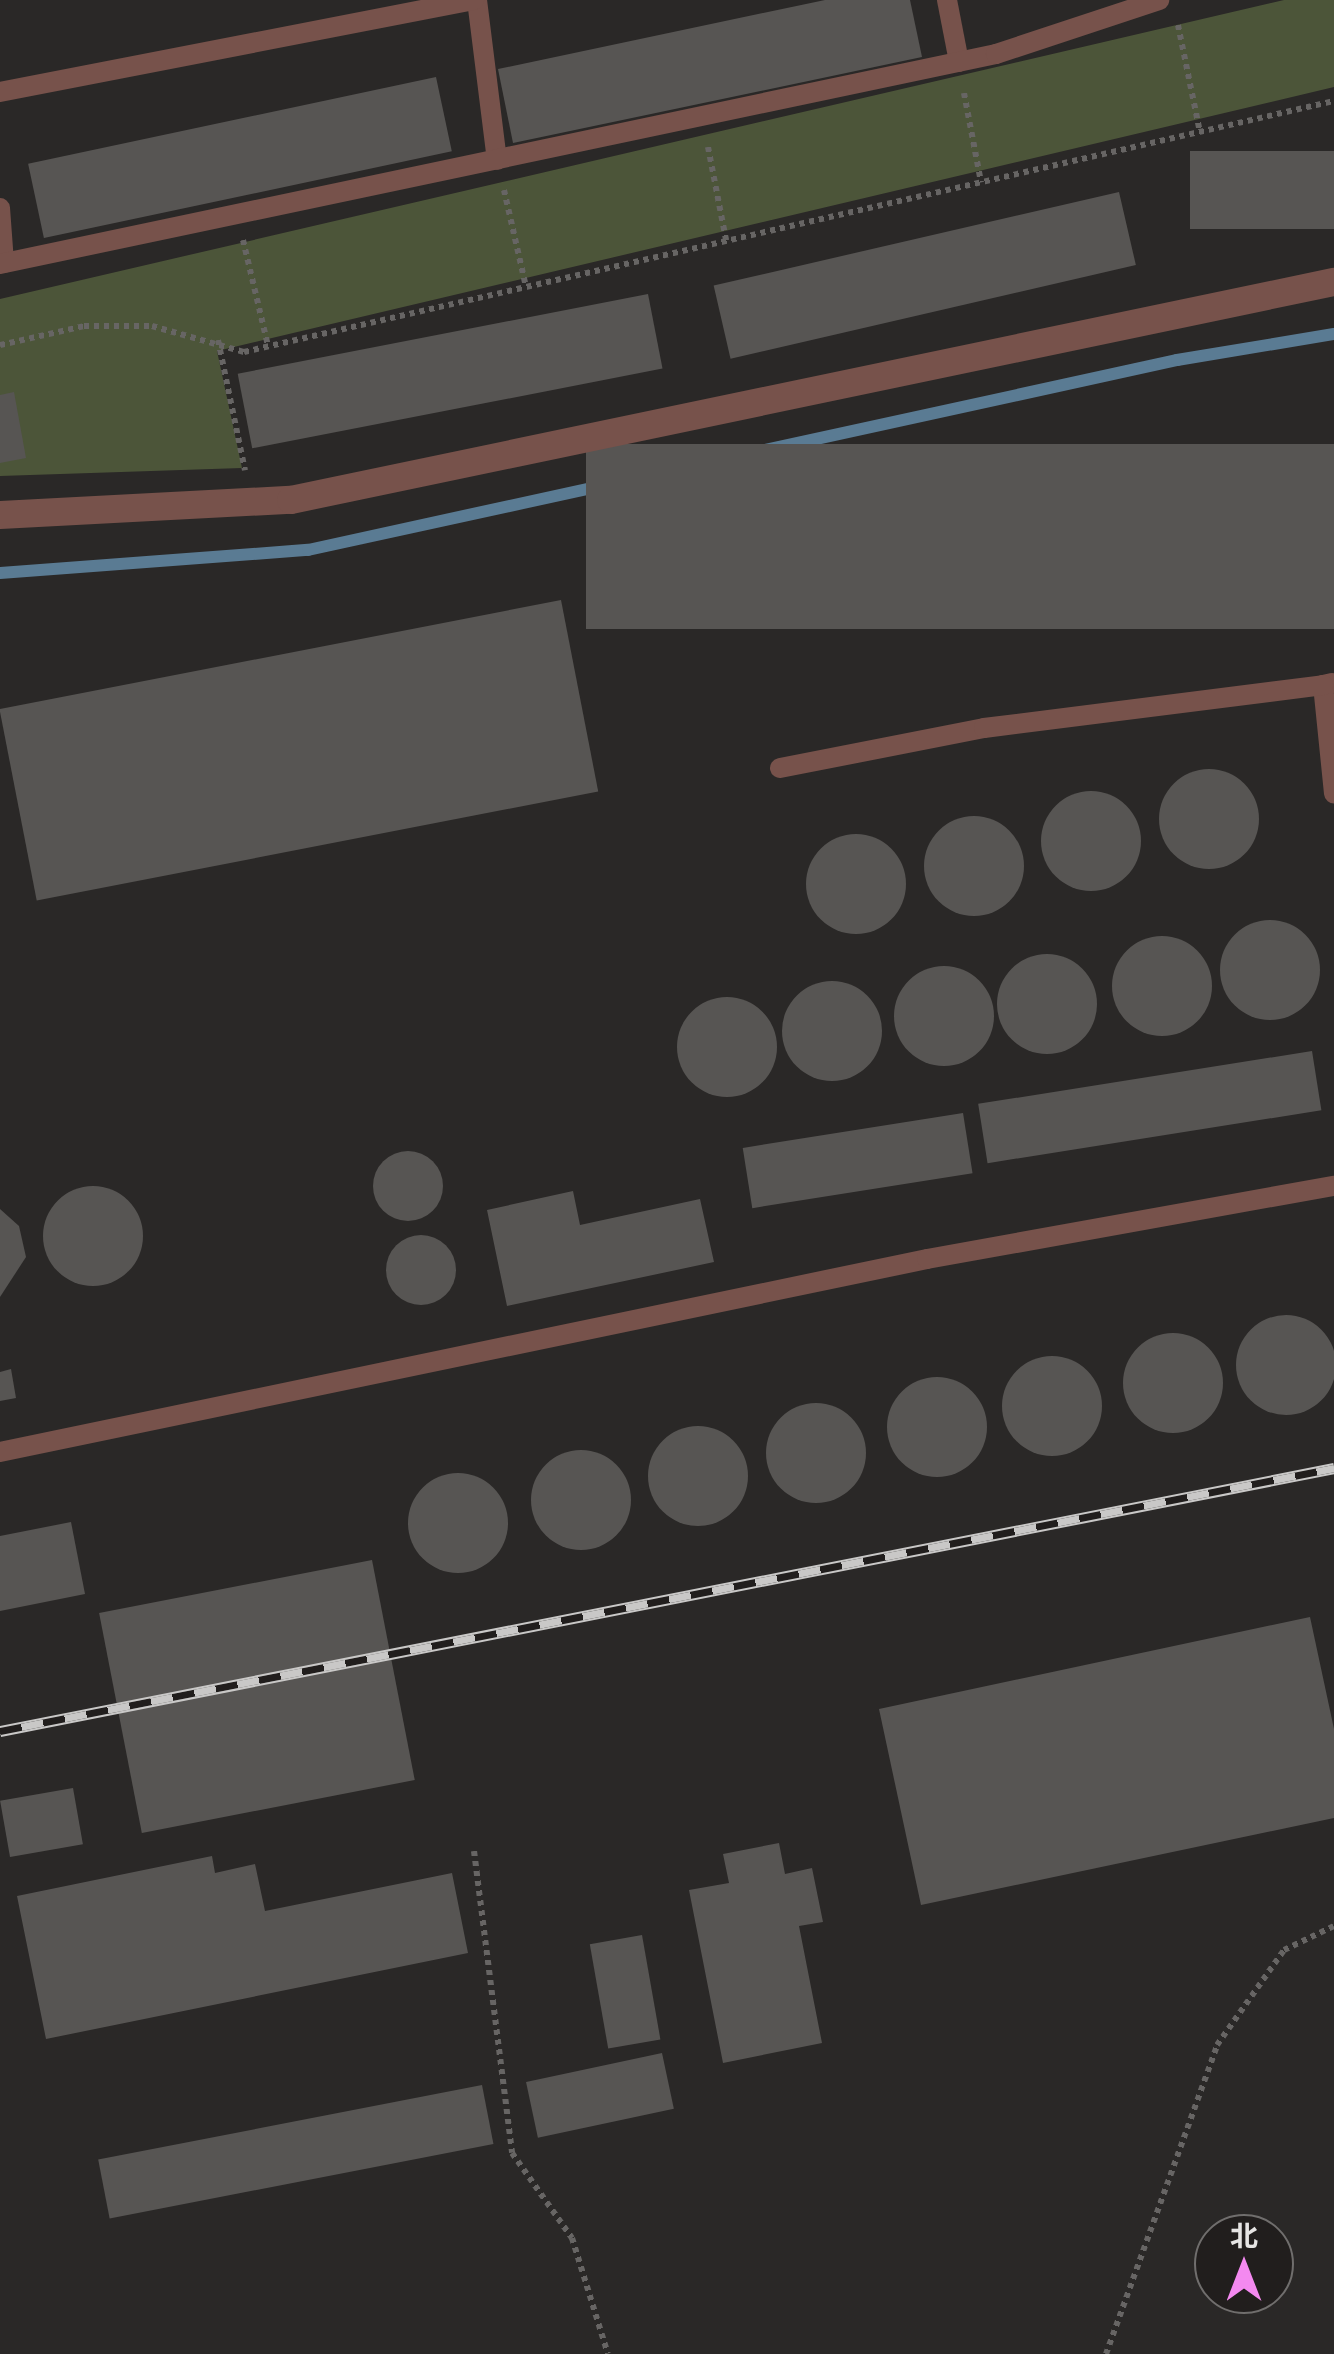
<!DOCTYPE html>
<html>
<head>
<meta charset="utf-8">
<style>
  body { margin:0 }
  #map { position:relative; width:1334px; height:2354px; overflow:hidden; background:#2a2827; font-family:Cabin,"Noto Sans SC",sans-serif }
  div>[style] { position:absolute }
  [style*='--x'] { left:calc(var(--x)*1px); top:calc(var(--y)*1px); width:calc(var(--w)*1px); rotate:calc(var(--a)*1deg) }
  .green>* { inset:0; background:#4c5539 }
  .stream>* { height:12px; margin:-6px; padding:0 6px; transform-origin:6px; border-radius:6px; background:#5a7b93 }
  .building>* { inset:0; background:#575553; transform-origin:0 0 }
  .round { border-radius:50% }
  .path>* { height:6px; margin-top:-3px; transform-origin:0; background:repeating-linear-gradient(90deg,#676564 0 5px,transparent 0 10px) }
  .service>* { height:20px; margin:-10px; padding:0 10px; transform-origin:10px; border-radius:10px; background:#77524b }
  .minor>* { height:28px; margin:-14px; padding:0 14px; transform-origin:14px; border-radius:14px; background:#77524b }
  .rail>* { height:11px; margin-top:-5.5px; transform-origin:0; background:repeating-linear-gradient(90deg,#211e1d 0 22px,#c9c8c7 0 44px); box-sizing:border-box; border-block:2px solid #c9c8c7 }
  span { translate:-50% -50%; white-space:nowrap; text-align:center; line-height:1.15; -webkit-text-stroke:10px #211e1d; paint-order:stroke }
  .north { position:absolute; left:1194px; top:2214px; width:100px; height:100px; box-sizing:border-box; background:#211e1d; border:2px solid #706e6d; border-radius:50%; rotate:0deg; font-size:28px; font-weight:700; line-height:40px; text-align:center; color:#e6e5e4 }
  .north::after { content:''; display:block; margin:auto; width:35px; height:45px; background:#f489f0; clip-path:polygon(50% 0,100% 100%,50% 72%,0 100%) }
</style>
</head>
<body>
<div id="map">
  <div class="green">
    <div style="clip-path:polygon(1284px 0,1334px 0,1334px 87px,217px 351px,242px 468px,0 476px,0 299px)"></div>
  </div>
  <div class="stream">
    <div style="--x:0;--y:573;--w:309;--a:-4.3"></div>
    <div style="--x:308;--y:550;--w:890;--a:-12.33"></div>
    <div style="--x:1177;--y:360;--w:159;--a:-9.4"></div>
  </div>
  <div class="building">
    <div style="clip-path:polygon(825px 0,910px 0,922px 57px,513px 143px,498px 69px)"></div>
    <div style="left:436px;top:77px;width:76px;height:417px;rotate:78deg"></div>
    <div style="left:1334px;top:151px;width:78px;height:144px;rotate:90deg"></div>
    <div style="left:1119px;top:192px;width:75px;height:416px;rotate:77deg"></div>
    <div style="left:648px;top:294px;width:76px;height:418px;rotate:79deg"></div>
    <div style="clip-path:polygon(14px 392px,26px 458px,0 463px,0 395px)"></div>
    <div style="left:1334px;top:444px;width:185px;height:748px;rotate:90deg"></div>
    <div style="left:561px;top:600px;width:195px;height:572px;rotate:79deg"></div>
    <div class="round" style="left:1159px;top:769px;width:100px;height:100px"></div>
    <div class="round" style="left:1041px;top:791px;width:100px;height:100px"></div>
    <div class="round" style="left:924px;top:816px;width:100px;height:100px"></div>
    <div class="round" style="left:806px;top:834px;width:100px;height:100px"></div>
    <div class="round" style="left:1220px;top:920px;width:100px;height:100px"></div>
    <div class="round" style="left:1112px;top:936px;width:100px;height:100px"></div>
    <div class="round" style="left:997px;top:954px;width:100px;height:100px"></div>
    <div class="round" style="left:894px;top:966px;width:100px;height:100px"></div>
    <div class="round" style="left:782px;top:981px;width:100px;height:100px"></div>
    <div class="round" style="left:677px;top:997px;width:100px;height:100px"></div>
    <div style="left:1312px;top:1051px;width:60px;height:338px;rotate:81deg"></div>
    <div style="left:963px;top:1113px;width:61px;height:223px;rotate:81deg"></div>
    <div class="round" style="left:373px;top:1151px;width:70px;height:70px"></div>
    <div class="round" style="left:43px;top:1186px;width:100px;height:100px"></div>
    <div style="clip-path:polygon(573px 1191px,580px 1225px,700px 1199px,714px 1262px,507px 1306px,487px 1210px)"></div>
    <div style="clip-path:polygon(0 1209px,19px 1226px,26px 1257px,0 1297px)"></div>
    <div class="round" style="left:386px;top:1235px;width:70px;height:70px"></div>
    <div class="round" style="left:1236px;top:1315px;width:100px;height:100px"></div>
    <div class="round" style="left:1123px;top:1333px;width:100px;height:100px"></div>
    <div class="round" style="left:1002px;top:1356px;width:100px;height:100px"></div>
    <div style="clip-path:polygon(11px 1369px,16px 1398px,0 1401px,0 1372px)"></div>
    <div class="round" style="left:887px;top:1377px;width:100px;height:100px"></div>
    <div class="round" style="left:766px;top:1403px;width:100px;height:100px"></div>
    <div class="round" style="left:648px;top:1426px;width:100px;height:100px"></div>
    <div class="round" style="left:531px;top:1450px;width:100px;height:100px"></div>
    <div class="round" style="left:408px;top:1473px;width:100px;height:100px"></div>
    <div style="clip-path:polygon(71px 1522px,85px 1594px,0 1611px,0 1536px)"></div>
    <div style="left:372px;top:1560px;width:224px;height:278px;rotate:79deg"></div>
    <div style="clip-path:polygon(1310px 1617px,1334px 1729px,1334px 1818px,921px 1905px,879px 1709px)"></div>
    <div style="left:73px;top:1788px;width:57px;height:74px;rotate:80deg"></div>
    <div style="clip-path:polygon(779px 1843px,785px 1874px,812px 1868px,823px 1922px,799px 1926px,822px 2043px,723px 2063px,689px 1890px,729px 1883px,723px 1854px)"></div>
    <div style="clip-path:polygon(212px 1856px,215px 1873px,255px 1864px,265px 1911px,452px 1873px,468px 1953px,46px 2039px,17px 1896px)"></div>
    <div style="left:642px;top:1935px;width:106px;height:53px;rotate:80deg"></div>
    <div style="left:662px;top:2053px;width:57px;height:139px;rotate:78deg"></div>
    <div style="left:482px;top:2085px;width:60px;height:391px;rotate:79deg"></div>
  </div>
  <div class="path">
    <div style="--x:1178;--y:25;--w:109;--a:78.4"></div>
    <div style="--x:964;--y:93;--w:91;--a:79.2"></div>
    <div style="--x:708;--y:147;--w:95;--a:79"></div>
    <div style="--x:504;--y:190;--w:99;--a:77.2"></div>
    <div style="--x:243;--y:240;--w:109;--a:76.7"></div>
    <div style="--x:218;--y:340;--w:133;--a:78.3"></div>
    <div style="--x:0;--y:345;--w:86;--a:-12.7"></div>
    <div style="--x:84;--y:326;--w:68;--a:0"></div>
    <div style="--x:152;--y:326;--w:96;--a:15.8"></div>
    <div style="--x:244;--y:352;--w:1119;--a:-12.97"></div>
    <div style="--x:474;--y:1851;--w:304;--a:82.8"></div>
    <div style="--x:512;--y:2153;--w:104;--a:54.8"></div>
    <div style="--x:572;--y:2238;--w:121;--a:72.8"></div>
    <div style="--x:1106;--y:2354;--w:328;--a:-70.2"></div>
    <div style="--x:1217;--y:2045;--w:116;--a:-54.8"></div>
    <div style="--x:1284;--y:1950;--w:55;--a:-25.6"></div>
  </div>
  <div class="service">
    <div style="--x:477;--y:0;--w:161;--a:82.9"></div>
    <div style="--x:947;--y:0;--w:63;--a:79"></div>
    <div style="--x:0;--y:92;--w:483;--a:-11"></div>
    <div style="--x:0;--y:208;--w:55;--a:85.8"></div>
    <div style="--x:0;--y:264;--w:1018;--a:-11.91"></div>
    <div style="--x:996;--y:54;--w:172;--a:-18.3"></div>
    <div style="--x:1332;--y:683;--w:9;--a:167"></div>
    <div style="--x:1323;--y:685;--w:109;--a:84.2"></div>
    <div style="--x:780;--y:768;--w:208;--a:-11.1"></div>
    <div style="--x:984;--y:728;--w:342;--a:-7.2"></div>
    <div style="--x:0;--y:1452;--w:947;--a:-11.76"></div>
    <div style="--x:927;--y:1259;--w:413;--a:-10.2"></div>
  </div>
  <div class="minor">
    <div style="--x:0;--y:515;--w:291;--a:-3"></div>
    <div style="--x:291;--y:500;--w:1066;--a:-11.81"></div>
  </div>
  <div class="rail">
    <div style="--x:0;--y:1731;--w:1360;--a:-11.15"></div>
  </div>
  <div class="north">北</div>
</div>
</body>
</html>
